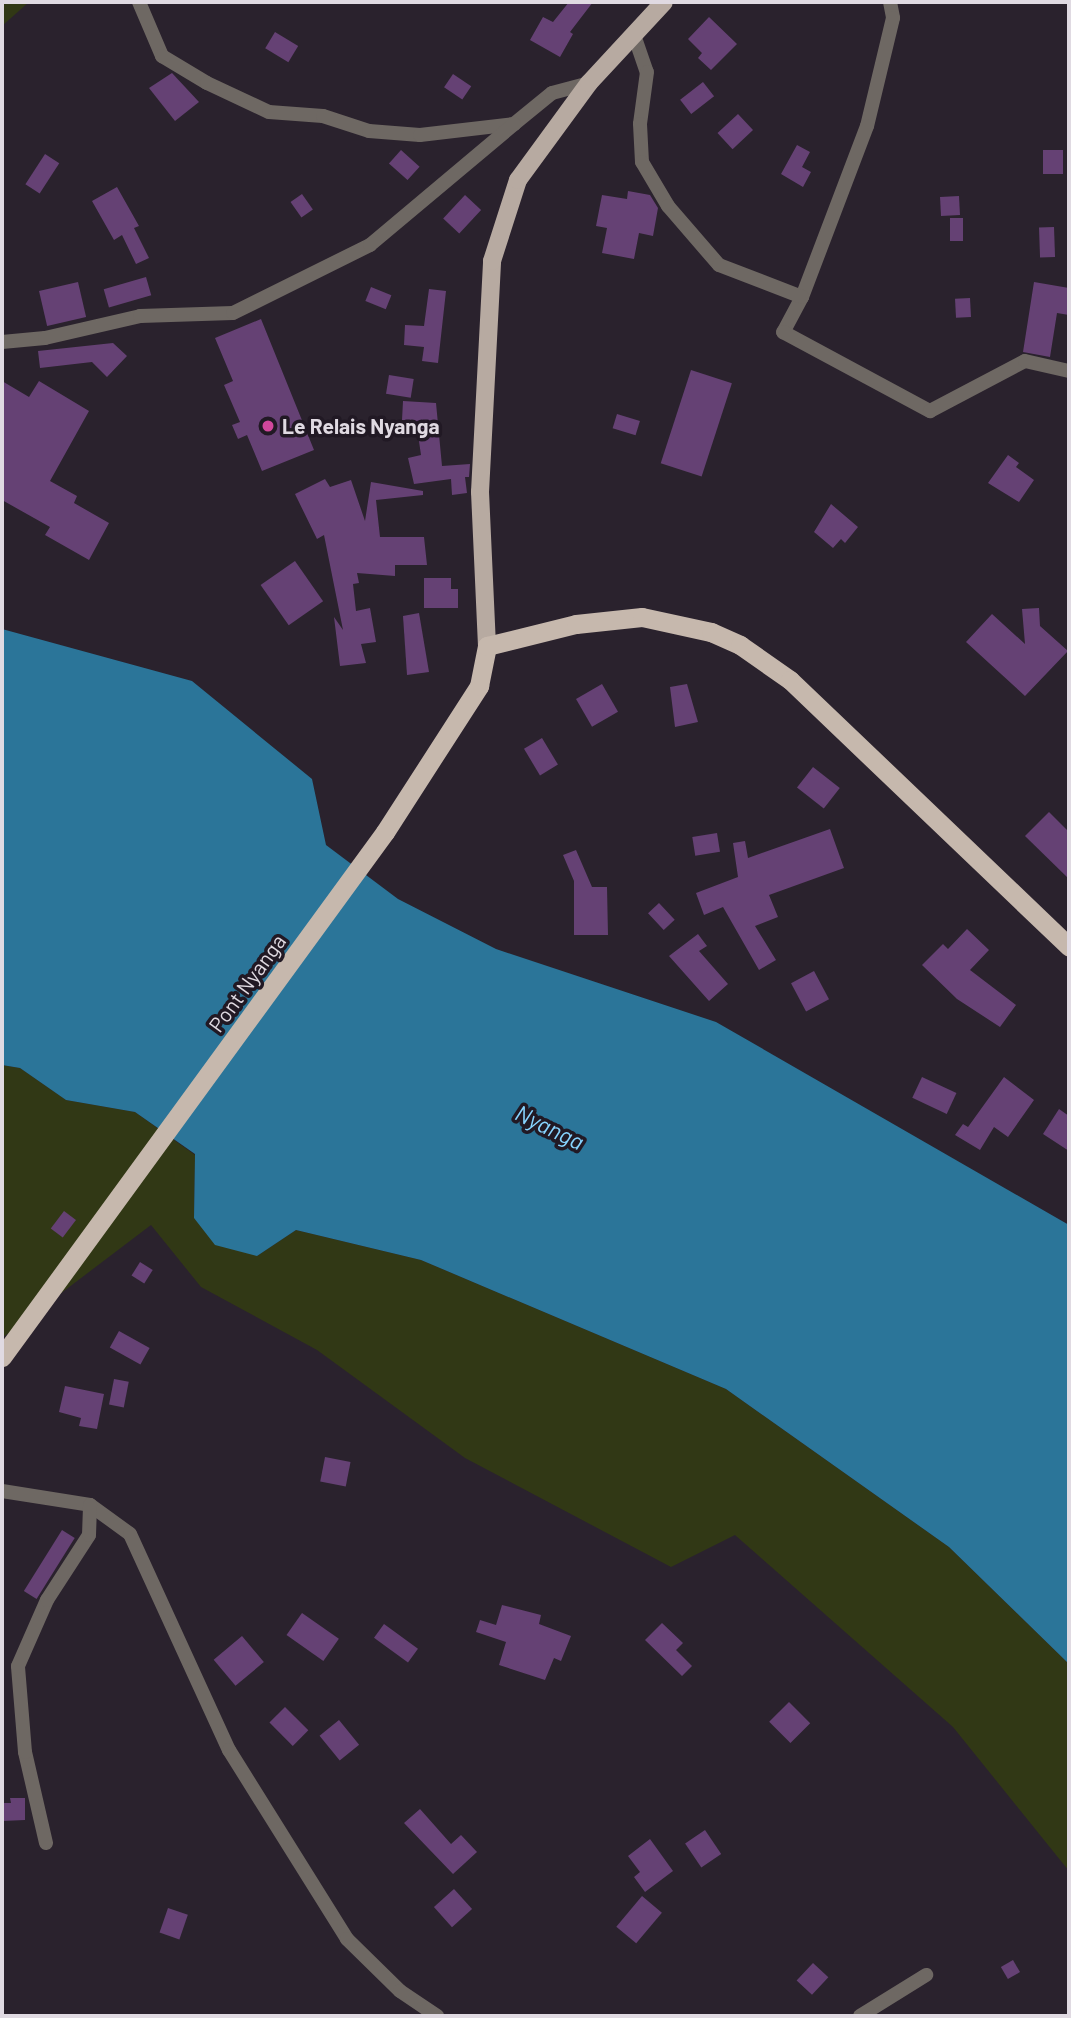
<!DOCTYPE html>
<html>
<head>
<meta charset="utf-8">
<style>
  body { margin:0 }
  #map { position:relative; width:1071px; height:2018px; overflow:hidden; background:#2a222d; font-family:Barlow,sans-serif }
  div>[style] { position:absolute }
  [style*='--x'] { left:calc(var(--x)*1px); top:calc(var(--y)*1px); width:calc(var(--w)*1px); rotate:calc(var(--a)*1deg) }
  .green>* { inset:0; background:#313815 }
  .water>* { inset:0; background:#2b7599 }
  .building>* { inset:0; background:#654174; transform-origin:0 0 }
  .minor>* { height:14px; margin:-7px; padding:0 7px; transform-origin:7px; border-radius:7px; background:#6e6863 }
  .primary>* { height:18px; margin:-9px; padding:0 9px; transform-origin:9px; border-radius:9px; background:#b7aaa1 }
  .trunk>* { height:19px; margin:-9.5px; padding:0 9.5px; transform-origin:9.5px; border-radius:9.5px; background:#c6b8ad }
  .dots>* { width:19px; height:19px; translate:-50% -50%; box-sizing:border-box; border:4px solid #211924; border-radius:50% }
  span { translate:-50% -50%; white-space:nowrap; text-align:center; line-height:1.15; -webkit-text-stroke:7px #211924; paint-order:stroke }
  .poi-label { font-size:21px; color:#e0dae2; font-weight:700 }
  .left { translate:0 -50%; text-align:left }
  .street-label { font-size:21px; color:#e0dae2 }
  .water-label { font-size:23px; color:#87d4ff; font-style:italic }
  .frame { position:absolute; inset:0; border:4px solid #e0dae2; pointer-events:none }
</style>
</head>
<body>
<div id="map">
  <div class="green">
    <div style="clip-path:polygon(2px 2px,29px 2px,2px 26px)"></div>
    <div style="clip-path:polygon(2px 1065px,20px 1068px,66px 1100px,135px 1112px,195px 1155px,194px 1218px,257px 1256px,296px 1230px,421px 1260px,726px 1389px,949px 1547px,1069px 1664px,1069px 1871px,953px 1727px,735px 1535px,671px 1567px,465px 1458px,317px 1350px,201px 1287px,151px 1225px,2px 1338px)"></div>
  </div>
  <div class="water">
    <div style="clip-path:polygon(2px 629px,192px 681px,312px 779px,326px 845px,398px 899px,496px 949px,716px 1022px,1069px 1225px,1069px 1664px,949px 1547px,726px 1389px,421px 1260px,296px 1230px,257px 1256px,215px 1245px,194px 1218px,195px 1154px,135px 1112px,66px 1100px,20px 1068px,2px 1065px)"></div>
  </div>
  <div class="building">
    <div style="clip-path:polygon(569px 2px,593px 2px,570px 32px,573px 34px,560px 57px,530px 40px,543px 17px,553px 22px)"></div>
    <div style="clip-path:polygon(709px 17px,737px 44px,711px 70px,698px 58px,702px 53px,688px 39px)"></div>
    <div style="left:275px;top:32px;width:27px;height:19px;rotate:31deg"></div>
    <div style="clip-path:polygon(172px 73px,199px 102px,175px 121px,149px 88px)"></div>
    <div style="left:453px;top:74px;width:22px;height:16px;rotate:34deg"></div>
    <div style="left:703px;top:82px;width:18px;height:29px;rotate:52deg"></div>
    <div style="left:738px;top:114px;width:22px;height:28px;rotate:47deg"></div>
    <div style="clip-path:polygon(797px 145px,810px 152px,802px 167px,811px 172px,803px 187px,781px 174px)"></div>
    <div style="left:401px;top:150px;width:25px;height:18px;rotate:42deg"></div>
    <div style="left:1043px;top:150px;width:20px;height:24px"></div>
    <div style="left:45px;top:154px;width:17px;height:36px;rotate:33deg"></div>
    <div style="clip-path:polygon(117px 187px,139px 226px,134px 228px,149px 258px,136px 264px,122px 235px,114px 240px,92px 201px)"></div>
    <div style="clip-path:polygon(628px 191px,650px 195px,658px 208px,653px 236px,639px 233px,634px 259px,602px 253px,607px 228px,596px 226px,602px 195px,627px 199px)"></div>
    <div style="left:302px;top:194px;width:19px;height:14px;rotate:55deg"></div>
    <div style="left:465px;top:195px;width:22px;height:32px;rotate:43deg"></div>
    <div style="left:959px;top:196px;width:19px;height:19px;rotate:87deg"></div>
    <div style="left:950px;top:218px;width:13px;height:23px"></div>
    <div style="left:1054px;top:227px;width:30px;height:15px;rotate:88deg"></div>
    <div style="left:146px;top:277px;width:19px;height:44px;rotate:74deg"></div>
    <div style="left:78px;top:282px;width:36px;height:40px;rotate:77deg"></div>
    <div style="clip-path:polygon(1034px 282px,1069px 288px,1069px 315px,1057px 313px,1050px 357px,1023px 352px)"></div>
    <div style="left:371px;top:287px;width:22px;height:15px;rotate:22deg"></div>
    <div style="clip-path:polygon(429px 289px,446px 291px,438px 363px,422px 361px,424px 347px,404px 345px,405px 325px,424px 326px)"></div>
    <div style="left:970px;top:298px;width:19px;height:15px;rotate:87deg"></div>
    <div style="clip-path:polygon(261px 319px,314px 450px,262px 471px,247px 435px,238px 439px,232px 425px,240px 422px,224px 385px,233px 381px,215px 338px)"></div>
    <div style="clip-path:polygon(113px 343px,127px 356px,107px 377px,92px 362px,40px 368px,38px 351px)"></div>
    <div style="left:691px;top:370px;width:43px;height:98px;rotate:18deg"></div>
    <div style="left:389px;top:375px;width:25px;height:19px;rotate:9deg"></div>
    <div style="clip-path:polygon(2px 381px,29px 397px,39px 381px,89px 411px,50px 481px,77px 496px,74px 503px,109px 523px,89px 560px,45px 535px,50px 527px,2px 500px)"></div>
    <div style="clip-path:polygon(403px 401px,436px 403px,442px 466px,470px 464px,469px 477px,465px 477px,467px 493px,452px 495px,451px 479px,414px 484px,408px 458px,421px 455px,416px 421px,402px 420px)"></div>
    <div style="left:617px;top:414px;width:24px;height:15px;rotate:17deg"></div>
    <div style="clip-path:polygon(1008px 455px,1019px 463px,1016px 467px,1034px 480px,1019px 502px,988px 483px)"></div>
    <div style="clip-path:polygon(325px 479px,330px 487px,351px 480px,365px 521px,371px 482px,423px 491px,423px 495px,376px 500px,380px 537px,424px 537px,427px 565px,395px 565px,395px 576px,357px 573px,359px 583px,353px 584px,356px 611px,370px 608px,376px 642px,361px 644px,366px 663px,340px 666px,334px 617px,343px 630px,324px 535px,317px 539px,295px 494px)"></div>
    <div style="clip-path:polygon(831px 504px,858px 527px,845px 543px,841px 539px,833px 548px,814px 532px)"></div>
    <div style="left:295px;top:561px;width:49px;height:42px;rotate:55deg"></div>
    <div style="clip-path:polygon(424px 578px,451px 578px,451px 589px,458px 589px,458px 608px,424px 608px)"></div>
    <div style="clip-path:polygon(1039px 608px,1040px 626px,1068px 651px,1025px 696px,966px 642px,992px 614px,1025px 644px,1022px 609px)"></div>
    <div style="clip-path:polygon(419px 613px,429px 672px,407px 675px,403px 616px)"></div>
    <div style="left:602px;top:684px;width:32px;height:30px;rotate:60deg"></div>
    <div style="clip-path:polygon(687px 684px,698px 722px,675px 727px,670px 687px)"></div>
    <div style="left:542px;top:738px;width:31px;height:21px;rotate:59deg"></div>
    <div style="left:813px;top:767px;width:34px;height:26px;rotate:38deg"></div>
    <div style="clip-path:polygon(1049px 812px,1069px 832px,1069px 879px,1025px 836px)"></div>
    <div style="clip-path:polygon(830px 829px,844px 868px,769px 895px,778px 917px,755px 926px,776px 960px,759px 970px,723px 907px,704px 915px,696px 893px,738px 877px,733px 843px,745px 841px,748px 858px)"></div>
    <div style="left:717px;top:833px;width:19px;height:25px;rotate:81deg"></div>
    <div style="clip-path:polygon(576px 850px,592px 887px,607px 887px,608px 935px,574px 935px,574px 881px,563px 855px)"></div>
    <div style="left:659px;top:903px;width:23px;height:15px;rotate:47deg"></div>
    <div style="clip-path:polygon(967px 929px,989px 950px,970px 970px,1016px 1005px,1000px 1027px,957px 999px,922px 965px,943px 944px,948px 949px)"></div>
    <div style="clip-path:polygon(698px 934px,707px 946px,699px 951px,728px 984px,709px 1001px,669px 956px)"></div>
    <div style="left:814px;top:971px;width:32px;height:26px;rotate:62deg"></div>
    <div style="left:922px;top:1077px;width:38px;height:23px;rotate:25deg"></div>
    <div style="clip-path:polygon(1004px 1077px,1034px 1100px,1008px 1137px,994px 1127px,980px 1150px,955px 1135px,963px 1124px,968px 1127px)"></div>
    <div style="clip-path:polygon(1059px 1109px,1069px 1116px,1069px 1151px,1043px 1134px)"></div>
    <div style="left:64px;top:1211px;width:15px;height:22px;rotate:37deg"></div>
    <div style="left:140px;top:1262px;width:15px;height:16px;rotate:32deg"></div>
    <div style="left:119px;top:1331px;width:35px;height:19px;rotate:29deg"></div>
    <div style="left:114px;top:1379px;width:15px;height:26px;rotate:11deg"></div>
    <div style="clip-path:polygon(65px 1386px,104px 1394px,97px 1429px,79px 1426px,81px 1418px,59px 1412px)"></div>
    <div style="left:325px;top:1457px;width:26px;height:25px;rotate:11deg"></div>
    <div style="left:62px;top:1530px;width:15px;height:72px;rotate:32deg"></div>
    <div style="clip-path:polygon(502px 1605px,541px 1615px,539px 1624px,571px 1636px,561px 1661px,554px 1658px,545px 1680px,499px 1665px,506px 1642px,476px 1632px,480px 1620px,496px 1625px)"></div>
    <div style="left:302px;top:1613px;width:45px;height:27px;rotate:35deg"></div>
    <div style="clip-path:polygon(662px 1623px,683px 1643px,676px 1650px,692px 1666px,682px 1676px,645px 1640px)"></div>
    <div style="left:384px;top:1624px;width:42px;height:17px;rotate:36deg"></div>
    <div style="left:242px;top:1636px;width:34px;height:37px;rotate:50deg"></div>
    <div style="left:789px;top:1702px;width:30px;height:28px;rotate:45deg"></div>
    <div style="left:285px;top:1707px;width:33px;height:22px;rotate:45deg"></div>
    <div style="left:339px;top:1720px;width:32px;height:25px;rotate:51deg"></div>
    <div style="clip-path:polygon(10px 1798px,25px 1798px,25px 1820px,2px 1821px,2px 1803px,11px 1803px)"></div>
    <div style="clip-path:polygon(420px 1809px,451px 1844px,461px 1835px,477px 1852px,453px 1874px,404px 1823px)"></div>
    <div style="left:705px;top:1830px;width:29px;height:24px;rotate:56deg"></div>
    <div style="clip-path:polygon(650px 1839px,673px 1871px,645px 1892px,634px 1877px,640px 1872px,628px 1856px)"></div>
    <div style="left:454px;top:1889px;width:27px;height:27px;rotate:48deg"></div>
    <div style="left:642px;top:1896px;width:26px;height:40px;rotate:40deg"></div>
    <div style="left:168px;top:1908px;width:21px;height:26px;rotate:19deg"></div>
    <div style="left:1013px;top:1960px;width:14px;height:14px;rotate:60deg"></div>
    <div style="left:813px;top:1963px;width:21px;height:24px;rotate:43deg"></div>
  </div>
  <div class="minor">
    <div style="--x:139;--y:2;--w:59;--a:66.9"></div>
    <div style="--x:162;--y:56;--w:52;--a:31"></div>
    <div style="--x:207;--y:83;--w:68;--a:25.1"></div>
    <div style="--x:269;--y:112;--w:54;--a:4.2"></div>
    <div style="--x:323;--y:116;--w:48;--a:18.1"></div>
    <div style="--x:369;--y:131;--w:51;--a:4.5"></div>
    <div style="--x:420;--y:135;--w:95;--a:-6.7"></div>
    <div style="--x:514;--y:124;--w:49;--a:-39.2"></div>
    <div style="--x:552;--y:93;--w:38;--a:-15"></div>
    <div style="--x:890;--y:2;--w:16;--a:79"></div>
    <div style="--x:893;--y:18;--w:111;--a:103.5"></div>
    <div style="--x:867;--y:126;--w:183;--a:110.8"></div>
    <div style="--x:802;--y:297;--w:40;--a:118"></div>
    <div style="--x:783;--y:332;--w:167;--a:28.3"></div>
    <div style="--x:930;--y:411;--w:107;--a:-27.8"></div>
    <div style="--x:1025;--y:361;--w:45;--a:12.8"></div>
    <div style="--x:634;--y:35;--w:39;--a:71"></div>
    <div style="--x:647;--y:72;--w:52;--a:97.7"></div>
    <div style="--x:640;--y:124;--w:38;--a:87"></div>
    <div style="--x:642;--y:162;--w:51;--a:59.4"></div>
    <div style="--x:668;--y:206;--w:78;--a:49.2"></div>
    <div style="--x:719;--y:265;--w:89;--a:21.1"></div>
    <div style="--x:2;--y:342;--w:43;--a:-5.3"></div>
    <div style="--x:45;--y:338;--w:98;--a:-13"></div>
    <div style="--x:140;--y:316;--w:93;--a:-1.8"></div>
    <div style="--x:233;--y:313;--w:153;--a:-26.4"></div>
    <div style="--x:370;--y:245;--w:188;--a:-40"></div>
    <div style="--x:2;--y:1491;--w:89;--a:9"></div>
    <div style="--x:90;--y:1505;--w:49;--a:35.9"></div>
    <div style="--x:130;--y:1534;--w:238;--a:65.4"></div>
    <div style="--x:229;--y:1750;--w:223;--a:58"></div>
    <div style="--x:347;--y:1939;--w:74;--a:44.5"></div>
    <div style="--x:400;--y:1991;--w:45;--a:34"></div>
    <div style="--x:46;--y:1843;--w:93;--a:-103"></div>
    <div style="--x:25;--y:1752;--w:86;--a:-94.7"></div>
    <div style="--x:18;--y:1666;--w:72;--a:-66.3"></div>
    <div style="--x:47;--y:1600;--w:77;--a:-57.1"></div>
    <div style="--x:89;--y:1535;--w:30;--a:-88"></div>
    <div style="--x:860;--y:2016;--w:78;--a:-31.8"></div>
  </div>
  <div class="primary">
    <div style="--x:487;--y:646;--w:154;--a:-92.6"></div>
    <div style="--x:480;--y:492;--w:231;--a:-87"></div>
    <div style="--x:492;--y:261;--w:85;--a:-72.2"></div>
    <div style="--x:518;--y:180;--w:120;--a:-53.8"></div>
    <div style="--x:589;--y:83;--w:110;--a:-47.2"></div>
  </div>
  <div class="trunk">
    <div style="--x:2;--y:1357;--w:650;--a:-53.89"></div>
    <div style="--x:385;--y:832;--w:174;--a:-57.2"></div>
    <div style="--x:479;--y:686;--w:41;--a:-78.7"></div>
    <div style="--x:487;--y:646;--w:92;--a:-13.9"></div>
    <div style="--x:576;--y:624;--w:66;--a:-6.1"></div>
    <div style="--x:642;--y:617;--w:71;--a:12.3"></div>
    <div style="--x:711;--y:632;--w:32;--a:24"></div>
    <div style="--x:740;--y:645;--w:61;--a:35"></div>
    <div style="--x:790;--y:680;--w:386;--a:43.7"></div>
  </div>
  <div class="dots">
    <div style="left:268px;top:426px;background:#d1479c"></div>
  </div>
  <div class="poi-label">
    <span class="left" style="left:282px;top:426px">Le Relais Nyanga</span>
  </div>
  <div class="street-label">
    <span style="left:247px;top:983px;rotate:-54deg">Pont Nyanga</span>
  </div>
  <div class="water-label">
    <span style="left:550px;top:1127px;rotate:26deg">Nyanga</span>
  </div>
  <div class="frame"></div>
</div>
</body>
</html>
